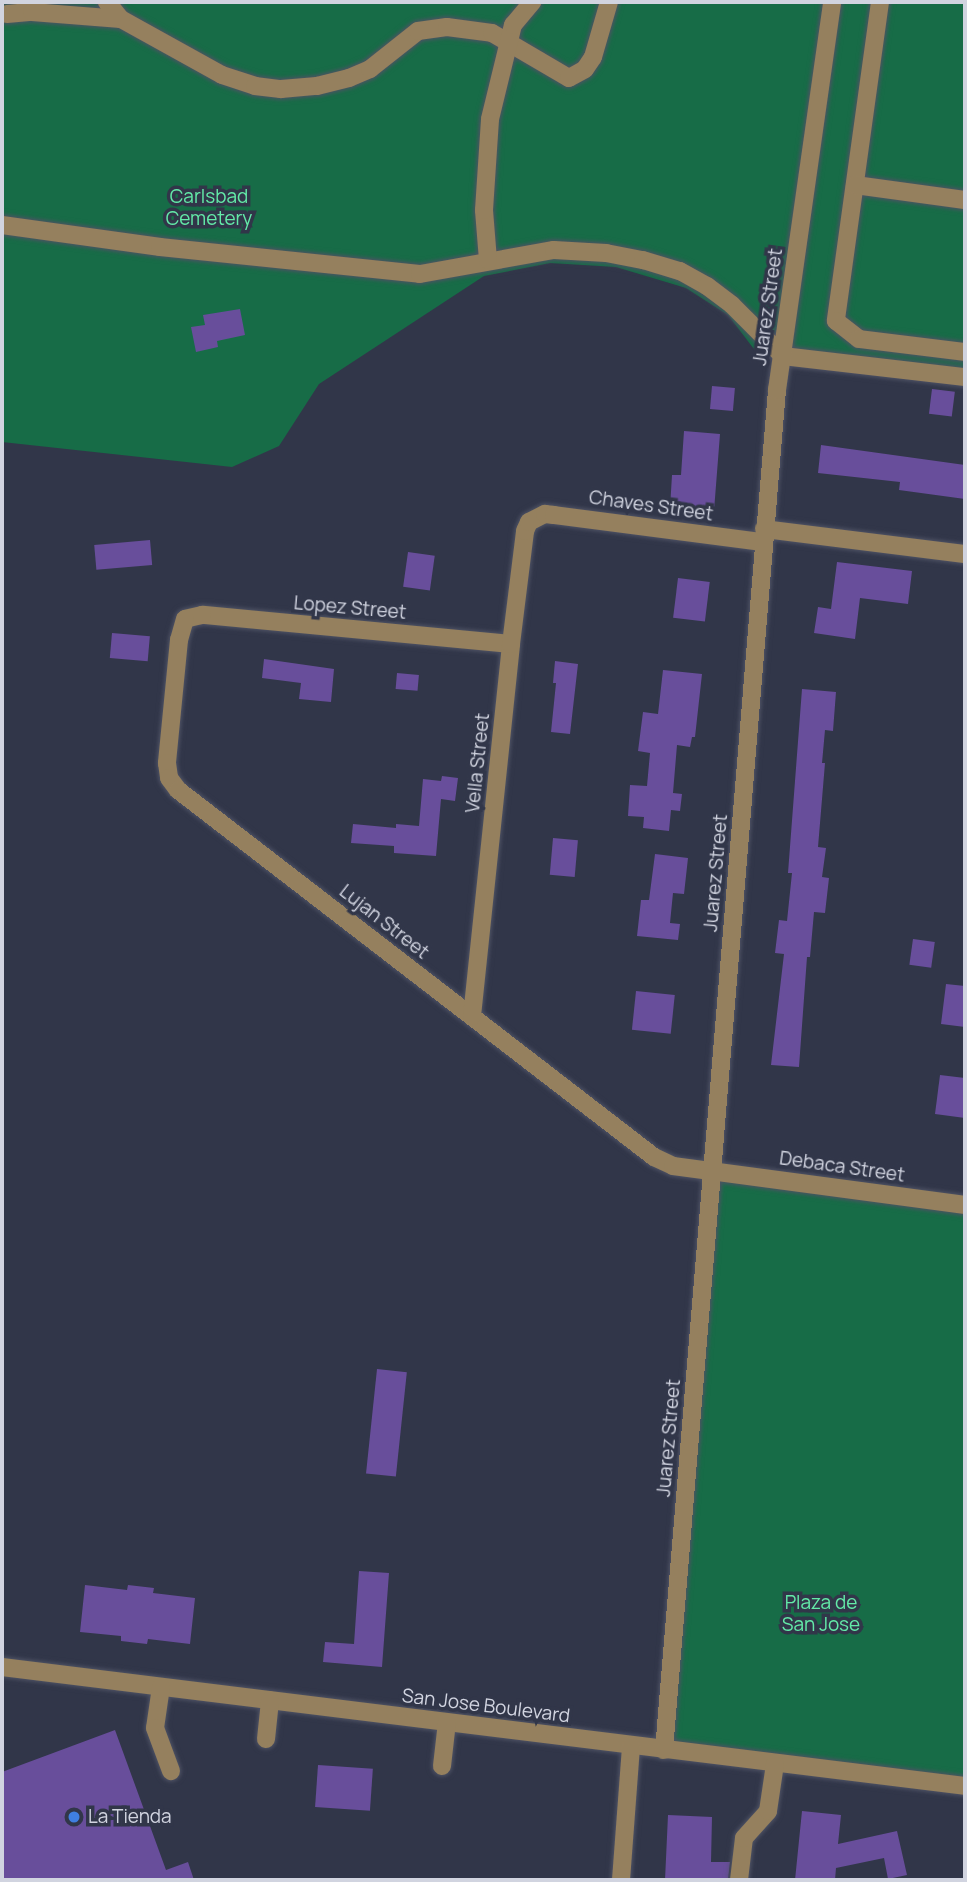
<!DOCTYPE html>
<html>
<head>
<meta charset="utf-8">
<style>
  body { margin:0 }
  #map { position:relative; width:967px; height:1882px; overflow:hidden; background:#313649; font-family:Manrope,sans-serif }
  div>[style] { position:absolute }
  [style*='--x'] { left:calc(var(--x)*1px); top:calc(var(--y)*1px); width:calc(var(--w)*1px); rotate:calc(var(--a)*1deg) }
  .green>* { inset:0; background:#176c47 }
  .building>* { inset:0; background:#684e9b; transform-origin:0 0 }
  .roads { filter:drop-shadow(0 0 2px #4e5264) drop-shadow(0 0 2px #4e5264) }
  .minor>* { height:18px; margin:-9px; padding:0 9px; transform-origin:9px; border-radius:9px; background:#95805e }
  .dots>* { width:19px; height:19px; translate:-50% -50%; box-sizing:border-box; border:4px solid #313649; border-radius:50% }
  span { translate:-50% -50%; white-space:nowrap; text-align:center; line-height:1.15; -webkit-text-stroke:7px #313649; paint-order:stroke }
  .park-label { font-size:19px; color:#63eaa8 }
  .street-label { font-size:19px; color:#d1d4e0 }
  .poi-label { font-size:19px; color:#d1d4e0 }
  .left { translate:0 -50%; text-align:left }
  .frame { position:absolute; inset:0; border:4px solid #d1d4e0; pointer-events:none }
</style>
</head>
<body>
<div id="map">
  <div class="green">
    <div style="clip-path:polygon(2px 2px,965px 2px,965px 377px,757px 353px,728px 315px,686px 288px,616px 267px,550px 263px,484px 276px,319px 384px,279px 446px,232px 467px,2px 442px)"></div>
    <div style="clip-path:polygon(713px 1171px,965px 1205px,965px 1786px,664px 1750px)"></div>
  </div>
  <div class="building">
    <div style="clip-path:polygon(240px 309px,245px 335px,217px 341px,218px 347px,196px 352px,191px 327px,205px 325px,203px 315px)"></div>
    <div style="left:712px;top:386px;width:23px;height:23px;rotate:5deg"></div>
    <div style="left:932px;top:389px;width:23px;height:25px;rotate:7deg"></div>
    <div style="clip-path:polygon(684px 431px,720px 434px,714px 511px,670px 508px,672px 475px,681px 475px)"></div>
    <div style="clip-path:polygon(821px 445px,965px 465px,965px 499px,899px 490px,900px 482px,818px 473px)"></div>
    <div style="left:150px;top:540px;width:25px;height:56px;rotate:85deg"></div>
    <div style="left:408px;top:552px;width:27px;height:35px;rotate:8deg"></div>
    <div style="clip-path:polygon(837px 562px,912px 571px,908px 604px,860px 598px,855px 639px,814px 633px,818px 607px,831px 609px)"></div>
    <div style="left:678px;top:578px;width:32px;height:40px;rotate:7deg"></div>
    <div style="left:112px;top:633px;width:38px;height:25px;rotate:5deg"></div>
    <div style="clip-path:polygon(264px 659px,334px 669px,331px 702px,299px 699px,301px 683px,262px 678px)"></div>
    <div style="clip-path:polygon(555px 661px,578px 664px,570px 734px,551px 732px,556px 683px,553px 683px)"></div>
    <div style="clip-path:polygon(663px 670px,702px 674px,695px 737px,692px 737px,690px 747px,677px 745px,673px 793px,682px 794px,680px 811px,671px 810px,669px 831px,643px 828px,644px 817px,628px 816px,630px 785px,647px 786px,650px 753px,638px 751px,643px 712px,658px 714px)"></div>
    <div style="left:397px;top:673px;width:22px;height:16px;rotate:5deg"></div>
    <div style="clip-path:polygon(802px 689px,836px 692px,833px 731px,825px 730px,822px 763px,825px 763px,818px 847px,826px 848px,822px 877px,829px 878px,825px 913px,814px 912px,810px 957px,807px 957px,799px 1067px,771px 1065px,784px 954px,775px 953px,779px 920px,787px 921px,792px 873px,788px 873px)"></div>
    <div style="clip-path:polygon(442px 776px,458px 778px,455px 801px,441px 799px,436px 856px,394px 853px,394px 846px,351px 843px,353px 824px,396px 828px,396px 824px,419px 826px,423px 779px,441px 781px)"></div>
    <div style="left:553px;top:838px;width:25px;height:37px;rotate:5deg"></div>
    <div style="clip-path:polygon(655px 854px,688px 858px,684px 894px,673px 893px,670px 923px,680px 924px,678px 940px,637px 936px,641px 900px,649px 900px)"></div>
    <div style="left:913px;top:939px;width:22px;height:26px;rotate:8deg"></div>
    <div style="clip-path:polygon(946px 984px,965px 986px,965px 1027px,941px 1024px)"></div>
    <div style="left:636px;top:991px;width:39px;height:39px;rotate:6deg"></div>
    <div style="clip-path:polygon(940px 1075px,965px 1078px,965px 1118px,935px 1114px)"></div>
    <div style="left:377px;top:1369px;width:30px;height:105px;rotate:6deg"></div>
    <div style="clip-path:polygon(359px 1571px,389px 1573px,382px 1667px,323px 1662px,325px 1642px,354px 1644px)"></div>
    <div style="clip-path:polygon(85px 1585px,127px 1590px,128px 1585px,154px 1588px,153px 1593px,195px 1598px,190px 1644px,148px 1639px,147px 1644px,121px 1641px,121px 1636px,80px 1632px)"></div>
    <div style="clip-path:polygon(115px 1730px,166px 1870px,188px 1862px,194px 1880px,2px 1880px,2px 1772px)"></div>
    <div style="left:318px;top:1765px;width:55px;height:42px;rotate:4deg"></div>
    <div style="clip-path:polygon(802px 1811px,841px 1815px,838px 1844px,897px 1831px,907px 1875px,888px 1879px,884px 1858px,836px 1868px,835px 1880px,795px 1880px)"></div>
    <div style="clip-path:polygon(668px 1815px,712px 1817px,711px 1862px,730px 1862px,728px 1880px,665px 1880px)"></div>
  </div>
  <div class="roads">
    <div class="minor">
      <div style="--x:107;--y:2;--w:22;--a:51"></div>
      <div style="--x:121;--y:19;--w:115;--a:29"></div>
      <div style="--x:222;--y:75;--w:35;--a:18"></div>
      <div style="--x:255;--y:86;--w:26;--a:7"></div>
      <div style="--x:281;--y:89;--w:36;--a:-5"></div>
      <div style="--x:317;--y:86;--w:33;--a:-14"></div>
      <div style="--x:349;--y:78;--w:23;--a:-23"></div>
      <div style="--x:370;--y:69;--w:61;--a:-38.4"></div>
      <div style="--x:418;--y:31;--w:29;--a:-8"></div>
      <div style="--x:447;--y:27;--w:45;--a:7.6"></div>
      <div style="--x:492;--y:33;--w:89;--a:30.3"></div>
      <div style="--x:569;--y:78;--w:18;--a:-29"></div>
      <div style="--x:585;--y:69;--w:14;--a:-56"></div>
      <div style="--x:593;--y:57;--w:57;--a:-73.8"></div>
      <div style="--x:880;--y:2;--w:322;--a:97.9"></div>
      <div style="--x:836;--y:321;--w:29;--a:38"></div>
      <div style="--x:859;--y:339;--w:107;--a:7"></div>
      <div style="--x:7;--y:14;--w:25;--a:-5"></div>
      <div style="--x:32;--y:12;--w:89;--a:4.5"></div>
      <div style="--x:855;--y:185;--w:111;--a:7.8"></div>
      <div style="--x:2;--y:225;--w:160;--a:7.9"></div>
      <div style="--x:160;--y:247;--w:261;--a:5.9"></div>
      <div style="--x:420;--y:274;--w:136;--a:-10.2"></div>
      <div style="--x:554;--y:250;--w:52;--a:3.3"></div>
      <div style="--x:606;--y:253;--w:38;--a:11"></div>
      <div style="--x:643;--y:260;--w:39;--a:17"></div>
      <div style="--x:680;--y:271;--w:31;--a:29"></div>
      <div style="--x:707;--y:286;--w:31;--a:37"></div>
      <div style="--x:732;--y:305;--w:72;--a:45"></div>
      <div style="--x:783;--y:356;--w:183;--a:6.6"></div>
      <div style="--x:488;--y:260;--w:50;--a:-94.6"></div>
      <div style="--x:484;--y:210;--w:91;--a:-86.2"></div>
      <div style="--x:490;--y:119;--w:97;--a:-76.3"></div>
      <div style="--x:513;--y:25;--w:30;--a:-50"></div>
      <div style="--x:764;--y:529;--w:203;--a:7.1"></div>
      <div style="--x:511;--y:644;--w:310;--a:-174.6"></div>
      <div style="--x:202;--y:615;--w:17;--a:167"></div>
      <div style="--x:185;--y:619;--w:22;--a:106"></div>
      <div style="--x:179;--y:640;--w:124;--a:95.6"></div>
      <div style="--x:167;--y:763;--w:15;--a:82"></div>
      <div style="--x:169;--y:778;--w:15;--a:53"></div>
      <div style="--x:178;--y:790;--w:601;--a:37.63"></div>
      <div style="--x:654;--y:1157;--w:21;--a:25"></div>
      <div style="--x:673;--y:1166;--w:295;--a:7.6"></div>
      <div style="--x:472;--y:1016;--w:374;--a:-84"></div>
      <div style="--x:511;--y:644;--w:114;--a:-82.9"></div>
      <div style="--x:525;--y:531;--w:10;--a:-66"></div>
      <div style="--x:529;--y:522;--w:18;--a:-27"></div>
      <div style="--x:545;--y:514;--w:9;--a:6"></div>
      <div style="--x:554;--y:515;--w:211;--a:7.4"></div>
      <div style="--x:2;--y:1667;--w:970;--a:7.04"></div>
      <div style="--x:161;--y:1687;--w:41;--a:98.3"></div>
      <div style="--x:155;--y:1728;--w:46;--a:69.6"></div>
      <div style="--x:266;--y:1739;--w:39;--a:-84"></div>
      <div style="--x:664;--y:1750;--w:1365;--a:-85.25"></div>
      <div style="--x:777;--y:390;--w:392;--a:-81.9"></div>
      <div style="--x:442;--y:1766;--w:44;--a:-83.5"></div>
      <div style="--x:621;--y:1880;--w:134;--a:-85.7"></div>
      <div style="--x:739;--y:1880;--w:42;--a:-83.2"></div>
      <div style="--x:744;--y:1838;--w:36;--a:-48"></div>
      <div style="--x:768;--y:1811;--w:48;--a:-81.5"></div>
    </div>
  </div>
  <div class="dots">
    <div style="left:74px;top:1817px;background:#3f7fe0"></div>
  </div>
  <div class="park-label">
    <span style="left:209px;top:208px">Carlsbad<br>Cemetery</span>
    <span style="left:821px;top:1614px">Plaza de<br>San Jose</span>
  </div>
  <div class="street-label">
    <span style="left:768px;top:307px;rotate:-82deg">Juarez Street</span>
    <span style="left:651px;top:506px;rotate:8deg">Chaves Street</span>
    <span style="left:350px;top:608px;rotate:5deg">Lopez Street</span>
    <span style="left:478px;top:763px;rotate:-84deg">Vella Street</span>
    <span style="left:716px;top:873px;rotate:-85deg">Juarez Street</span>
    <span style="left:384px;top:922px;rotate:38deg">Lujan Street</span>
    <span style="left:842px;top:1167px;rotate:8deg">Debaca Street</span>
    <span style="left:669px;top:1438px;rotate:-85deg">Juarez Street</span>
    <span style="left:486px;top:1706px;rotate:7deg">San Jose Boulevard</span>
  </div>
  <div class="poi-label">
    <span class="left" style="left:88px;top:1817px">La Tienda</span>
  </div>
  <div class="frame"></div>
</div>
</body>
</html>
